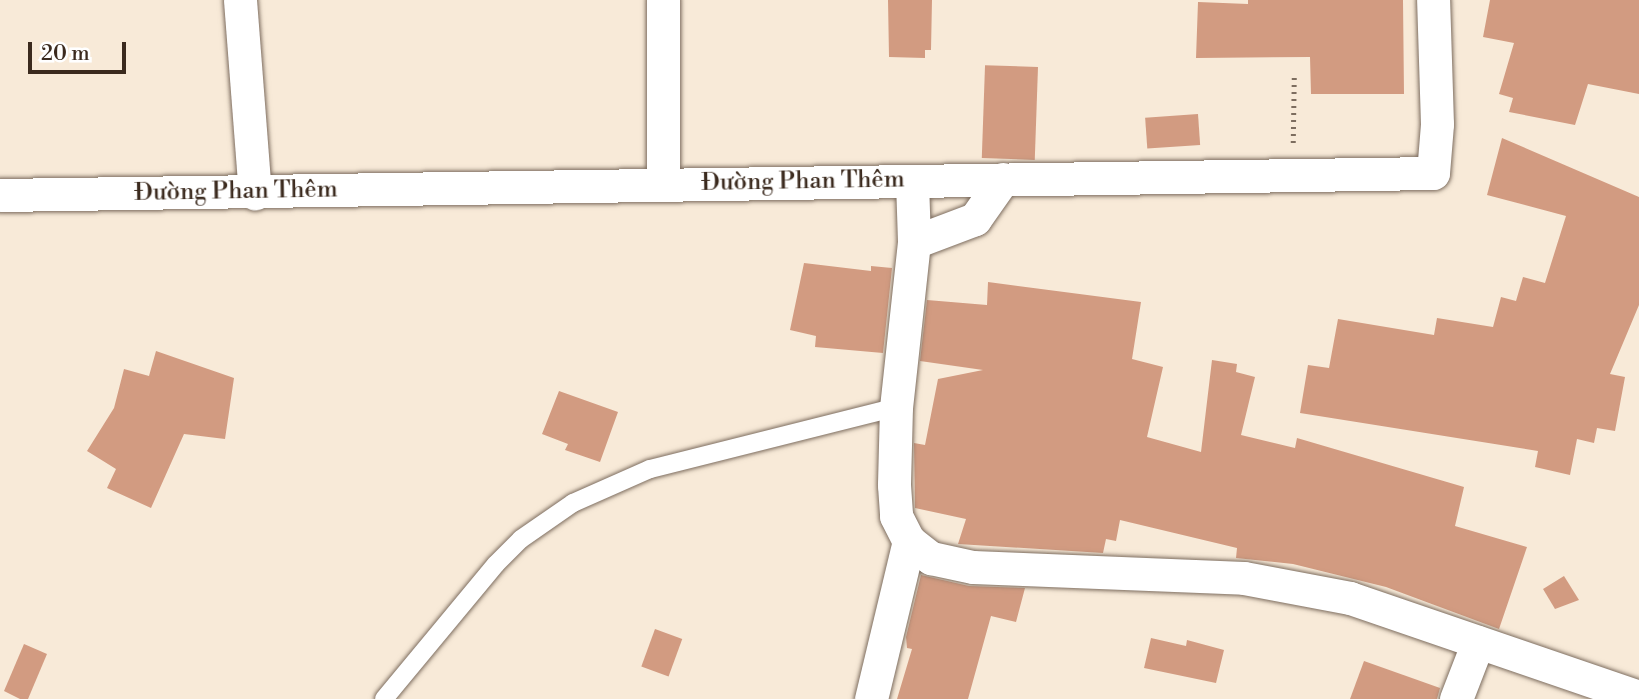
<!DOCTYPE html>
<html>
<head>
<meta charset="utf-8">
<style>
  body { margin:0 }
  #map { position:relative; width:1639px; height:699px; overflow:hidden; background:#f8ead8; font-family:"Libre Bodoni",serif }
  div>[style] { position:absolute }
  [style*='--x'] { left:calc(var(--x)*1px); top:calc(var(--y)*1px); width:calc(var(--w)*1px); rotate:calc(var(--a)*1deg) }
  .building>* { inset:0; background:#d29b81; transform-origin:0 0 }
  .path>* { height:4.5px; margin-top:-2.25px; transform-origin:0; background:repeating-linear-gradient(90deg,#7d6d5f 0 2px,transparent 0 7px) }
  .roads { filter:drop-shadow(0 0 2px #7d6d5f) drop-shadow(0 0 2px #7d6d5f) }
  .lane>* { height:18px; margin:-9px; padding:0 9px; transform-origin:9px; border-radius:9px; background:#fff }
  .street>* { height:33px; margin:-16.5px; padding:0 16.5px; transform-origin:16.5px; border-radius:16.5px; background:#fff }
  span { translate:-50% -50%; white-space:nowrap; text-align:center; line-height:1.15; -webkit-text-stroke:5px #fff; paint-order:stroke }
  .street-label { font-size:24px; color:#3b2a1e }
  .scale { position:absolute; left:28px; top:42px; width:98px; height:32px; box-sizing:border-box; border:4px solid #3b2a1e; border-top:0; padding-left:9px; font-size:21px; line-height:24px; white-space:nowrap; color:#3b2a1e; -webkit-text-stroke:5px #fff; paint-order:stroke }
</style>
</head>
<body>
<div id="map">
  <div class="building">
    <div style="clip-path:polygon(888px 0,932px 0,931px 50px,925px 50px,925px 58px,889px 57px)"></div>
    <div style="clip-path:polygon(1248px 0,1403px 0,1404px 94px,1311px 94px,1310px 57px,1196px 58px,1198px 2px,1248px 4px)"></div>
    <div style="clip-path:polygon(1490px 0,1639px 0,1639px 94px,1588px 84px,1575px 125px,1509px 112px,1513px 98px,1499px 94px,1514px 43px,1483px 37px)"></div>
    <div style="left:1038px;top:67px;width:93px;height:53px;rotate:92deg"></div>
    <div style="left:1198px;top:114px;width:31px;height:53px;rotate:86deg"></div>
    <div style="clip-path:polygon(1502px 138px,1639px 197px,1639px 305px,1610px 374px,1625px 377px,1615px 431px,1597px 428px,1594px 443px,1577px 439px,1570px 475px,1535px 467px,1538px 451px,1300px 413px,1308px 365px,1329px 368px,1338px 319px,1434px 335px,1437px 318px,1493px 327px,1501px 297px,1516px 301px,1523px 277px,1545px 283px,1566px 216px,1487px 195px)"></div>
    <div style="clip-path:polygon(804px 263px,871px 271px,871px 266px,892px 268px,883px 353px,815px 347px,816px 336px,790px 330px)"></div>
    <div style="clip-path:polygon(988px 282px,1141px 302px,1132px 359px,1163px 367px,1147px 437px,1201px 452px,1212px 360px,1237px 364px,1236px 372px,1255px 377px,1241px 435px,1295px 448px,1297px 438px,1464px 487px,1455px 526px,1527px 547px,1499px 629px,1386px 587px,1293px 564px,1236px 558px,1237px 548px,1120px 520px,1116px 541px,1106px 539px,1103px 553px,958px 544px,966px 519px,915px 508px,914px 443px,925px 445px,938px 379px,983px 370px,920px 361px,927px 300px,987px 305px)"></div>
    <div style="clip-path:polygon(156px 351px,234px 378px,225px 439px,184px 434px,151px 508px,107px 488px,116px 469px,87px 451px,114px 408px,124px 369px,149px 376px)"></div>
    <div style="clip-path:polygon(559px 391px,618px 412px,600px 462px,565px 450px,568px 444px,542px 434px)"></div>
    <div style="clip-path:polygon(921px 575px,969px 586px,1025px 588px,1016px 622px,991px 616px,968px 699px,897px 699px,912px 649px,907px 648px,906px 637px)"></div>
    <div style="clip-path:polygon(1564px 576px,1579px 600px,1555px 609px,1543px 589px)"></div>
    <div style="left:655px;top:629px;width:29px;height:40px;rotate:20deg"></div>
    <div style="clip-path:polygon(1151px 638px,1186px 646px,1187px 640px,1224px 650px,1216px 683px,1144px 668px)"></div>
    <div style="clip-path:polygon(24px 644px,47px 654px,28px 699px,20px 699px,4px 691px)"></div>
    <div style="clip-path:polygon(1364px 661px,1440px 688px,1437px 699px,1350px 699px)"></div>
  </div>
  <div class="path">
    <div style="--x:1293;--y:143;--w:66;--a:-89.1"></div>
  </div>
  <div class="roads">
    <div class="lane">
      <div style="--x:384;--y:699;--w:175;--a:-50.3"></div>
      <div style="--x:496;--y:564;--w:35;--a:-45"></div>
      <div style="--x:521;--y:539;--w:63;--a:-34.7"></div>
      <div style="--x:573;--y:503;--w:84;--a:-23.8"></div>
      <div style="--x:650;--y:469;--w:254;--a:-14.1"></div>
    </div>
    <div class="street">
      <div style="--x:240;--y:0;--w:194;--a:85.6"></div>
      <div style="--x:663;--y:0;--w:184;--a:90"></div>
      <div style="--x:1003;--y:179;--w:49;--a:125"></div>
      <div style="--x:975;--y:219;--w:65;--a:159.3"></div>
      <div style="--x:914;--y:242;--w:166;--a:96.2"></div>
      <div style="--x:896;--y:407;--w:78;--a:91.5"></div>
      <div style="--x:894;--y:485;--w:31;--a:86"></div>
      <div style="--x:896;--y:516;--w:28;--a:63"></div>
      <div style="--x:909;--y:541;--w:28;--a:38"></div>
      <div style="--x:931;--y:558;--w:43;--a:12.1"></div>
      <div style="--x:973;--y:567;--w:271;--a:2.3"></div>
      <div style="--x:1244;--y:578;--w:108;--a:10.7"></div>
      <div style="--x:1350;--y:598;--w:305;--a:18.9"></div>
      <div style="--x:912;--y:181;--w:61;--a:88.1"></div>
      <div style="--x:0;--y:195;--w:1433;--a:-0.88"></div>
      <div style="--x:1433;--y:173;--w:49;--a:-85.3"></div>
      <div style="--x:1437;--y:124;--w:124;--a:-91.8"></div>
      <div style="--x:871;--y:699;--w:163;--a:-76.5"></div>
      <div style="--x:1456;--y:699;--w:61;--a:-68.9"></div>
    </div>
  </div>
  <div class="street-label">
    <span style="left:803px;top:182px;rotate:-1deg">Đường Phan Thêm</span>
    <span style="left:236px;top:192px;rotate:-1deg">Đường Phan Thêm</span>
  </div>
  <div class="scale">20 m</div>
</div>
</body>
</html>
